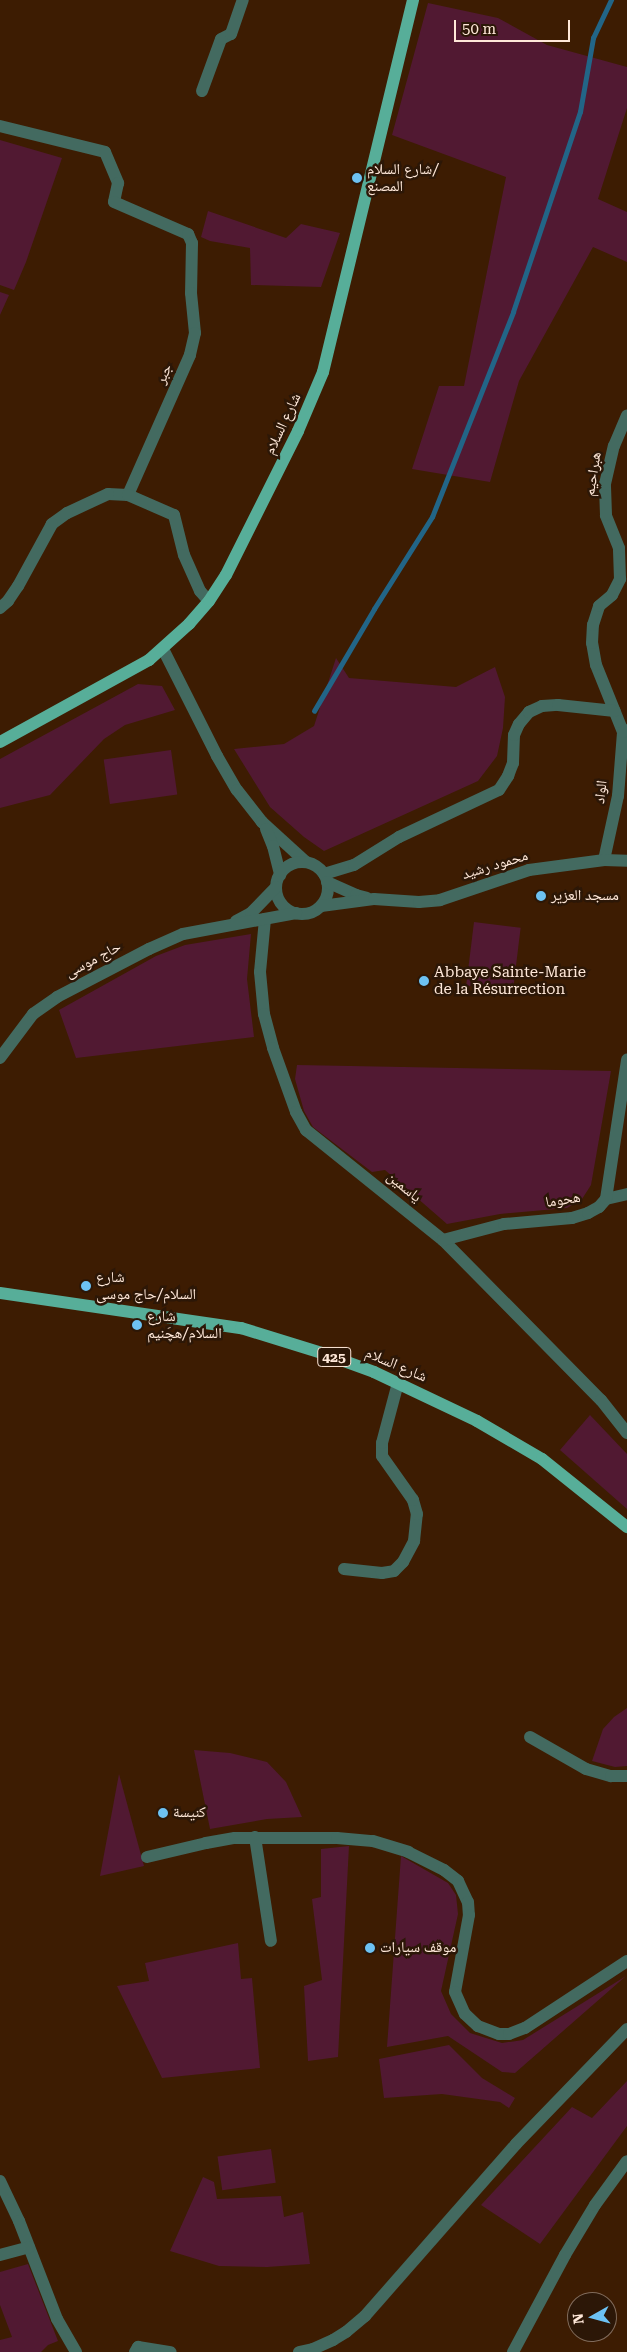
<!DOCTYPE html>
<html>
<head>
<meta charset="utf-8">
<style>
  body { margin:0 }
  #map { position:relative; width:627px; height:2352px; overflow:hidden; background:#3d1c02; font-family:"Roboto Serif","Noto Naskh Arabic",serif }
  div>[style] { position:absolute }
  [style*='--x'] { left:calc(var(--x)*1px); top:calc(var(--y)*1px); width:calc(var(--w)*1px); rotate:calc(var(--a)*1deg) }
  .green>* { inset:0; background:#511932; transform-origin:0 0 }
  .stream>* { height:4.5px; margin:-2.25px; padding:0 2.25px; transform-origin:2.25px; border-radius:2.25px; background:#226587 }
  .minor>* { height:12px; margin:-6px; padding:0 6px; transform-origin:6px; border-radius:6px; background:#436a60 }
  .minor>.ring { margin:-6px; padding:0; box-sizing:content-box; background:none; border:12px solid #436a60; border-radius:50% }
  .major>* { height:12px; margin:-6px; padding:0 6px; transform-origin:6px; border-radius:6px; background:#57ae99 }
  .dots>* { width:14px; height:14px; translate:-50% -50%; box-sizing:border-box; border:2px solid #2c1707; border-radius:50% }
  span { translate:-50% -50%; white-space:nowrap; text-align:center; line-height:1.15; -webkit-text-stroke:5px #2c1707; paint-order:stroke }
  .shield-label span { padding:1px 4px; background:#2c1707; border:1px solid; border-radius:4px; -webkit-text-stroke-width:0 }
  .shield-label { font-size:14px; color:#ffe8d9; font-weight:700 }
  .poi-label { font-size:15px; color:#ffe8d9 }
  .left { translate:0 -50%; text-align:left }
  .street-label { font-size:15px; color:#ffe8d9 }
  .north { position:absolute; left:567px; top:2292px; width:50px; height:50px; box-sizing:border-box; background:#2c1707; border:1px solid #806b5b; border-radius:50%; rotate:263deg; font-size:14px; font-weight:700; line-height:20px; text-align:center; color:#ffe8d9 }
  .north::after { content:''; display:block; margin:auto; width:18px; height:22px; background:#6dc2f3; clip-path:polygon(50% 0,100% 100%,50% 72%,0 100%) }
  .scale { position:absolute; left:454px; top:20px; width:116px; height:22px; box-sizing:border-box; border:2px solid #ffe8d9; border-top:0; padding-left:6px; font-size:15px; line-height:18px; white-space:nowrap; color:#ffe8d9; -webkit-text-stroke:4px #2c1707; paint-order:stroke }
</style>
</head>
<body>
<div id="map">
  <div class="green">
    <div style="clip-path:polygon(428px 3px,498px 18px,547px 45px,627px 67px,627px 108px,598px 199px,627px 212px,627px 262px,593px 247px,519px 381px,490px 482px,412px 469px,439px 386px,464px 386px,506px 177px,392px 135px)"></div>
    <div style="clip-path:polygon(0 140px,62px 158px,26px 262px,14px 290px,0 285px)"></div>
    <div style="clip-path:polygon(208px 211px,286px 238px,301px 224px,340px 233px,321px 287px,251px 285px,250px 248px,210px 241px,201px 237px)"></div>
    <div style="clip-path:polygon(0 292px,9px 295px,0 315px)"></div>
    <div style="clip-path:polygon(336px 658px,349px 678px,456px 687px,495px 667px,505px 697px,503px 728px,497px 756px,478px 781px,324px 851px,304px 837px,270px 807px,234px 749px,284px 744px,314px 726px)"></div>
    <div style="clip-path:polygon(138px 684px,162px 686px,175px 710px,125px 725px,104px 739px,50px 795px,0 808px,0 759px)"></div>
    <div style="left:171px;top:750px;width:45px;height:68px;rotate:82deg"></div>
    <div style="left:474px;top:922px;width:47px;height:64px;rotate:7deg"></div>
    <div style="clip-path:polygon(251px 934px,247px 979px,254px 1037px,76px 1058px,59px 1010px,156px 956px,185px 945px)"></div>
    <div style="clip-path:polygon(297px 1065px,611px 1071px,591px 1185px,582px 1199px,567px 1208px,500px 1214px,447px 1224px,385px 1170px,372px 1172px,313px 1127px,304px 1111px,295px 1079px)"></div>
    <div style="clip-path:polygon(590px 1415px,627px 1454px,627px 1509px,560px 1450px)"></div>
    <div style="clip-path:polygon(627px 1708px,627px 1766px,615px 1767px,592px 1761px,603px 1729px,614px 1717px)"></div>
    <div style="clip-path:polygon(194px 1750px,230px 1753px,267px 1762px,286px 1782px,302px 1817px,267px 1819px,210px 1829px)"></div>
    <div style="clip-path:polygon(119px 1774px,144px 1866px,100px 1876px)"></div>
    <div style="clip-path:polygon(349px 1846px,338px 2057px,308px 2061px,304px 1986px,322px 1980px,312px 1899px,321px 1897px,321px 1849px)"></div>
    <div style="clip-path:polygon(401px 1856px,448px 1883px,456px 1895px,458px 1914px,441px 1991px,451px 2014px,470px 2033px,502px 2043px,523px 2040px,626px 1976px,515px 2073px,502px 2072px,448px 2036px,387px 2047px)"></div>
    <div style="clip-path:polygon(238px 1943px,241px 1979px,252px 1978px,260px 2068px,162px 2078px,117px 1986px,149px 1981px,145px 1963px)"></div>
    <div style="clip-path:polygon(449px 2045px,482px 2078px,515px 2098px,509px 2108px,500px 2102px,442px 2094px,384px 2098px,379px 2059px)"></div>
    <div style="clip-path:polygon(627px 2081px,627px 2126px,540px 2244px,481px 2205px,572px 2107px,592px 2118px)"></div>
    <div style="left:271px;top:2149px;width:34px;height:54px;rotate:82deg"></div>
    <div style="clip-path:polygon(203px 2177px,214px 2182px,217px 2199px,281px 2196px,284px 2217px,303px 2212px,310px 2264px,267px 2267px,219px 2266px,170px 2251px)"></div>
    <div style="clip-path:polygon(28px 2264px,58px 2341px,48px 2345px,41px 2352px,0 2352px,0 2340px,12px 2337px,0 2305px,0 2272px)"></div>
  </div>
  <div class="stream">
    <div style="--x:314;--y:711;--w:118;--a:-59.5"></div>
    <div style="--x:374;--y:609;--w:109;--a:-57.8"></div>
    <div style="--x:432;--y:517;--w:220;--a:-68.4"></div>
    <div style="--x:513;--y:312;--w:211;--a:-71.5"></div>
    <div style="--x:580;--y:112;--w:75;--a:-80"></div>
    <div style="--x:593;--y:38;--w:42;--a:-64.7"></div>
  </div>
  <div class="minor">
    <div style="--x:202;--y:91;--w:55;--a:-69.9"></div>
    <div style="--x:221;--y:39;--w:11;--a:-27"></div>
    <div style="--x:231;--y:34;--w:36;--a:-71"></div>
    <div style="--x:0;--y:126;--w:108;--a:13.9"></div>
    <div style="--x:105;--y:152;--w:34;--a:67"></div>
    <div style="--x:118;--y:183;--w:19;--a:102"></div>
    <div style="--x:114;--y:202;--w:81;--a:23.4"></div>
    <div style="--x:188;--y:234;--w:10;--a:66"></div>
    <div style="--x:192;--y:243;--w:50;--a:91.1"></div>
    <div style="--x:191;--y:293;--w:40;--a:84.3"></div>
    <div style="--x:195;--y:333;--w:23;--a:103"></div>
    <div style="--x:190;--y:355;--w:153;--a:113.9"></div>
    <div style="--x:128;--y:495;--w:20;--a:-177"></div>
    <div style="--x:108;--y:494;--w:45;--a:155.1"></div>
    <div style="--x:67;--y:513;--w:19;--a:144"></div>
    <div style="--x:52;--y:524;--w:71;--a:118.7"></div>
    <div style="--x:18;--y:586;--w:18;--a:124"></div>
    <div style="--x:8;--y:601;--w:11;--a:139"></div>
    <div style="--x:128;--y:495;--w:50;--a:23.5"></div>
    <div style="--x:174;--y:515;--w:41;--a:76"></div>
    <div style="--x:184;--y:555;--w:39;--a:66"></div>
    <div style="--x:200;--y:591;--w:13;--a:48"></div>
    <div style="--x:163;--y:649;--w:120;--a:63.2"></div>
    <div style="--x:217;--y:756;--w:39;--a:60"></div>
    <div style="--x:237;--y:790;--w:41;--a:52"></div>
    <div style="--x:262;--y:822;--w:59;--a:42.3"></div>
    <div style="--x:623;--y:732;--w:72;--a:-111.9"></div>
    <div style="--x:596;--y:665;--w:22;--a:-100"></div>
    <div style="--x:592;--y:643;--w:18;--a:-87"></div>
    <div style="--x:593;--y:625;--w:20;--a:-72"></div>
    <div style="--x:599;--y:606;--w:17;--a:-40"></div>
    <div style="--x:612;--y:595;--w:18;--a:-63"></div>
    <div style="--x:620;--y:579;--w:31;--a:-92"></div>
    <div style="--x:619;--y:548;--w:35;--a:-112"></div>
    <div style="--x:606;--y:515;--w:31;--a:-92"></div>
    <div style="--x:605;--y:484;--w:39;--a:-77"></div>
    <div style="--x:614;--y:446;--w:33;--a:-67"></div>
    <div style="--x:266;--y:829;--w:18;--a:68"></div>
    <div style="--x:273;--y:846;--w:30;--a:76"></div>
    <div style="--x:604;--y:860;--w:66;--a:-77.7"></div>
    <div style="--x:618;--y:796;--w:64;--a:-85.5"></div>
    <div style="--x:623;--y:732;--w:4;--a:-27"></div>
    <div class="ring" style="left:276px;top:862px;width:40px;height:40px"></div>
    <div style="--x:324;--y:874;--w:31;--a:-17"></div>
    <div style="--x:354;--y:865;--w:53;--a:-31.9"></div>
    <div style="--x:399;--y:837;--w:110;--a:-25.2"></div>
    <div style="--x:499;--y:790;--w:17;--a:-57"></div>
    <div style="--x:508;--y:776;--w:14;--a:-69"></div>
    <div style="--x:513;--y:763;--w:28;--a:-88"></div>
    <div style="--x:514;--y:735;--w:12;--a:-66"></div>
    <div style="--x:519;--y:724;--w:16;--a:-50"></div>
    <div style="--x:529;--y:712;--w:14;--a:-25"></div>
    <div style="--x:542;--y:706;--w:16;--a:-4"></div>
    <div style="--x:558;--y:705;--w:57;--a:6"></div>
    <div style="--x:327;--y:882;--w:32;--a:24"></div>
    <div style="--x:356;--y:895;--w:11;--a:15"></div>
    <div style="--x:321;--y:906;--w:53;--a:-7.5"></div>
    <div style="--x:374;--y:899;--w:45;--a:3.8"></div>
    <div style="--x:419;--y:902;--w:21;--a:-5"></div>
    <div style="--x:440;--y:900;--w:94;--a:-18.6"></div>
    <div style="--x:529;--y:870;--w:76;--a:-7.6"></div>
    <div style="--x:604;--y:860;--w:23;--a:2"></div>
    <div style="--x:265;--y:919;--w:53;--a:95.4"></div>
    <div style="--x:260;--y:972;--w:42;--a:84.6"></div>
    <div style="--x:264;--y:1014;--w:35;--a:75"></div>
    <div style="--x:273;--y:1048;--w:68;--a:70.2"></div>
    <div style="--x:296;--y:1112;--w:21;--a:61"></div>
    <div style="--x:306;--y:1130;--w:176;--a:38.8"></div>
    <div style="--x:443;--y:1240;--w:225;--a:45.4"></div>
    <div style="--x:601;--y:1400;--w:42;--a:51.8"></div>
    <div style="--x:236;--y:921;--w:17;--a:-28"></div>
    <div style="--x:251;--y:913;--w:36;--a:-46"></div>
    <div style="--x:0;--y:1058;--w:55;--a:-53.1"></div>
    <div style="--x:33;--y:1014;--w:29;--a:-35"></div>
    <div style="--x:57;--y:997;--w:104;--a:-27.6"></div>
    <div style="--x:149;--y:949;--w:37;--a:-24"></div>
    <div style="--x:183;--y:934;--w:115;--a:-10.5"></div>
    <div style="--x:606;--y:1199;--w:22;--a:-13"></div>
    <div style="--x:443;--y:1240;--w:63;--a:-14.7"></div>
    <div style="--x:504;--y:1224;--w:68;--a:-5"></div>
    <div style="--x:572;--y:1218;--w:17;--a:-17"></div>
    <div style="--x:588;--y:1213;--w:13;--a:-29"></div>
    <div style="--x:599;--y:1207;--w:11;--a:-49"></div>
    <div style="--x:606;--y:1199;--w:141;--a:-81.4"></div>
    <div style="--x:344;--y:1569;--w:38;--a:6"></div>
    <div style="--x:382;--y:1573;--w:12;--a:-9"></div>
    <div style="--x:394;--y:1571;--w:13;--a:-45"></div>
    <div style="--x:403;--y:1562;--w:24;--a:-62"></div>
    <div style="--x:414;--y:1541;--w:27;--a:-84"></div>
    <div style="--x:417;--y:1514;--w:15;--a:-106"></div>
    <div style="--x:413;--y:1500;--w:54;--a:-125.2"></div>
    <div style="--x:382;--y:1456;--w:13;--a:-90"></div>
    <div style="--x:382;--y:1443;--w:62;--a:-75.1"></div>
    <div style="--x:530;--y:1737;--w:64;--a:29.7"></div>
    <div style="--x:586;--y:1769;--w:26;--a:16"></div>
    <div style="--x:611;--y:1776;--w:16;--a:0"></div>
    <div style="--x:255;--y:1837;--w:105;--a:81.3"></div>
    <div style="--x:147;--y:1857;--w:61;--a:-13.3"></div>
    <div style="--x:206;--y:1843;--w:29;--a:-10"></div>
    <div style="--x:235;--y:1838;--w:102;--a:0"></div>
    <div style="--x:337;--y:1838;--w:36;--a:5"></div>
    <div style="--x:373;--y:1841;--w:37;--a:17"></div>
    <div style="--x:408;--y:1852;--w:40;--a:26.6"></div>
    <div style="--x:444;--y:1870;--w:18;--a:38"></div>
    <div style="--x:458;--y:1881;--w:23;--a:65"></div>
    <div style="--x:468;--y:1902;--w:13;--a:86"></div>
    <div style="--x:469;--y:1915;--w:78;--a:100.3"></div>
    <div style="--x:455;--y:1992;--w:24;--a:66"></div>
    <div style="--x:465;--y:2014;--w:18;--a:43"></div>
    <div style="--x:478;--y:2026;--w:22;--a:21"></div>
    <div style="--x:499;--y:2034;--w:10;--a:0"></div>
    <div style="--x:509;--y:2034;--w:17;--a:-21"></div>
    <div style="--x:525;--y:2028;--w:122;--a:-33.3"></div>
    <div style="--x:0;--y:2181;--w:44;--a:64.6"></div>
    <div style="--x:19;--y:2221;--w:105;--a:68.8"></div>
    <div style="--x:57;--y:2319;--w:38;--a:60"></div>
    <div style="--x:0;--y:2255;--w:30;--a:-15"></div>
    <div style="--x:135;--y:2352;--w:6;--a:-59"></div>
    <div style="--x:138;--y:2347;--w:33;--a:9"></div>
    <div style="--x:299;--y:2352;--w:14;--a:-12"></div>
    <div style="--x:313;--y:2349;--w:22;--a:-24"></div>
    <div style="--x:333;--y:2340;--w:15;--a:-32"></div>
    <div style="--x:346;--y:2332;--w:25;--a:-40"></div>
    <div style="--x:365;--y:2316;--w:229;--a:-48.7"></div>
    <div style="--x:516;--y:2144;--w:160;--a:-46"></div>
    <div style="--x:513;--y:2352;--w:110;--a:-61.8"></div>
    <div style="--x:565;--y:2255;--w:58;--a:-59"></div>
    <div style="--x:595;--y:2205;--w:54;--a:-54"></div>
  </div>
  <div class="major">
    <div style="--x:0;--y:742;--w:170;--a:-28.8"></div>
    <div style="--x:149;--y:660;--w:54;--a:-42"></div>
    <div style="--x:189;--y:624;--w:30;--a:-49"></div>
    <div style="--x:209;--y:601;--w:31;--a:-57"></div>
    <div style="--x:226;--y:575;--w:161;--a:-63.4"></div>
    <div style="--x:298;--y:431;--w:64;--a:-67"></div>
    <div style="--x:323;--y:372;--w:383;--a:-76.4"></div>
    <div style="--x:0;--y:1293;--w:244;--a:8.3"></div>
    <div style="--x:241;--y:1328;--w:88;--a:17.2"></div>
    <div style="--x:325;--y:1354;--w:52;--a:20.2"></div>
    <div style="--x:374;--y:1372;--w:114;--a:25.4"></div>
    <div style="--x:477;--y:1421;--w:75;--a:30.3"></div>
    <div style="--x:542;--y:1459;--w:109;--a:38.7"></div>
  </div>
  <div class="dots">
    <div style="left:357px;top:178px;background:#6dc2f3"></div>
    <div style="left:541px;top:896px;background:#6dc2f3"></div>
    <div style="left:424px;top:981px;background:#6dc2f3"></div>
    <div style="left:86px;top:1286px;background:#6dc2f3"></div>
    <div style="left:137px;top:1325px;background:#6dc2f3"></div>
    <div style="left:163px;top:1813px;background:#6dc2f3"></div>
    <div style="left:370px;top:1948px;background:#6dc2f3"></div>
  </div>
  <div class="shield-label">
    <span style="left:334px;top:1357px">425</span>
  </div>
  <div class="poi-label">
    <span class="left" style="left:367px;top:178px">شارع السلام/<br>المصنع</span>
    <span class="left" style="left:551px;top:896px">مسجد العزير</span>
    <span class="left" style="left:434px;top:981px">Abbaye Sainte-Marie<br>de la Résurrection</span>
    <span class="left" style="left:96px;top:1286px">شارع<br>السلام/حاج موسى</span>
    <span class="left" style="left:147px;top:1325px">شارع<br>السلام/هچَنيم</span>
    <span class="left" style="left:173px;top:1813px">كنيسة</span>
    <span class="left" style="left:380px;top:1948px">موقف سيارات</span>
  </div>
  <div class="street-label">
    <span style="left:164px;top:374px;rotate:-66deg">جبر</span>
    <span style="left:283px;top:424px;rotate:-65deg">شارع السلام</span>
    <span style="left:593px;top:474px;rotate:-81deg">هبراحيم</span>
    <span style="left:601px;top:792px;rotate:-83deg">الواد</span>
    <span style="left:495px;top:865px;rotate:-17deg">محمود رشيد</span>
    <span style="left:93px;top:960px;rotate:-28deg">حاج موسى</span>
    <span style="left:404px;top:1187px;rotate:39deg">ياسمين</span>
    <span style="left:563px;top:1200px;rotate:-9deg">هحوما</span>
    <span style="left:396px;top:1365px;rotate:23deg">شارع السلام</span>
  </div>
  <div class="north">N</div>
  <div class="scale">50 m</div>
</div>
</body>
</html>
